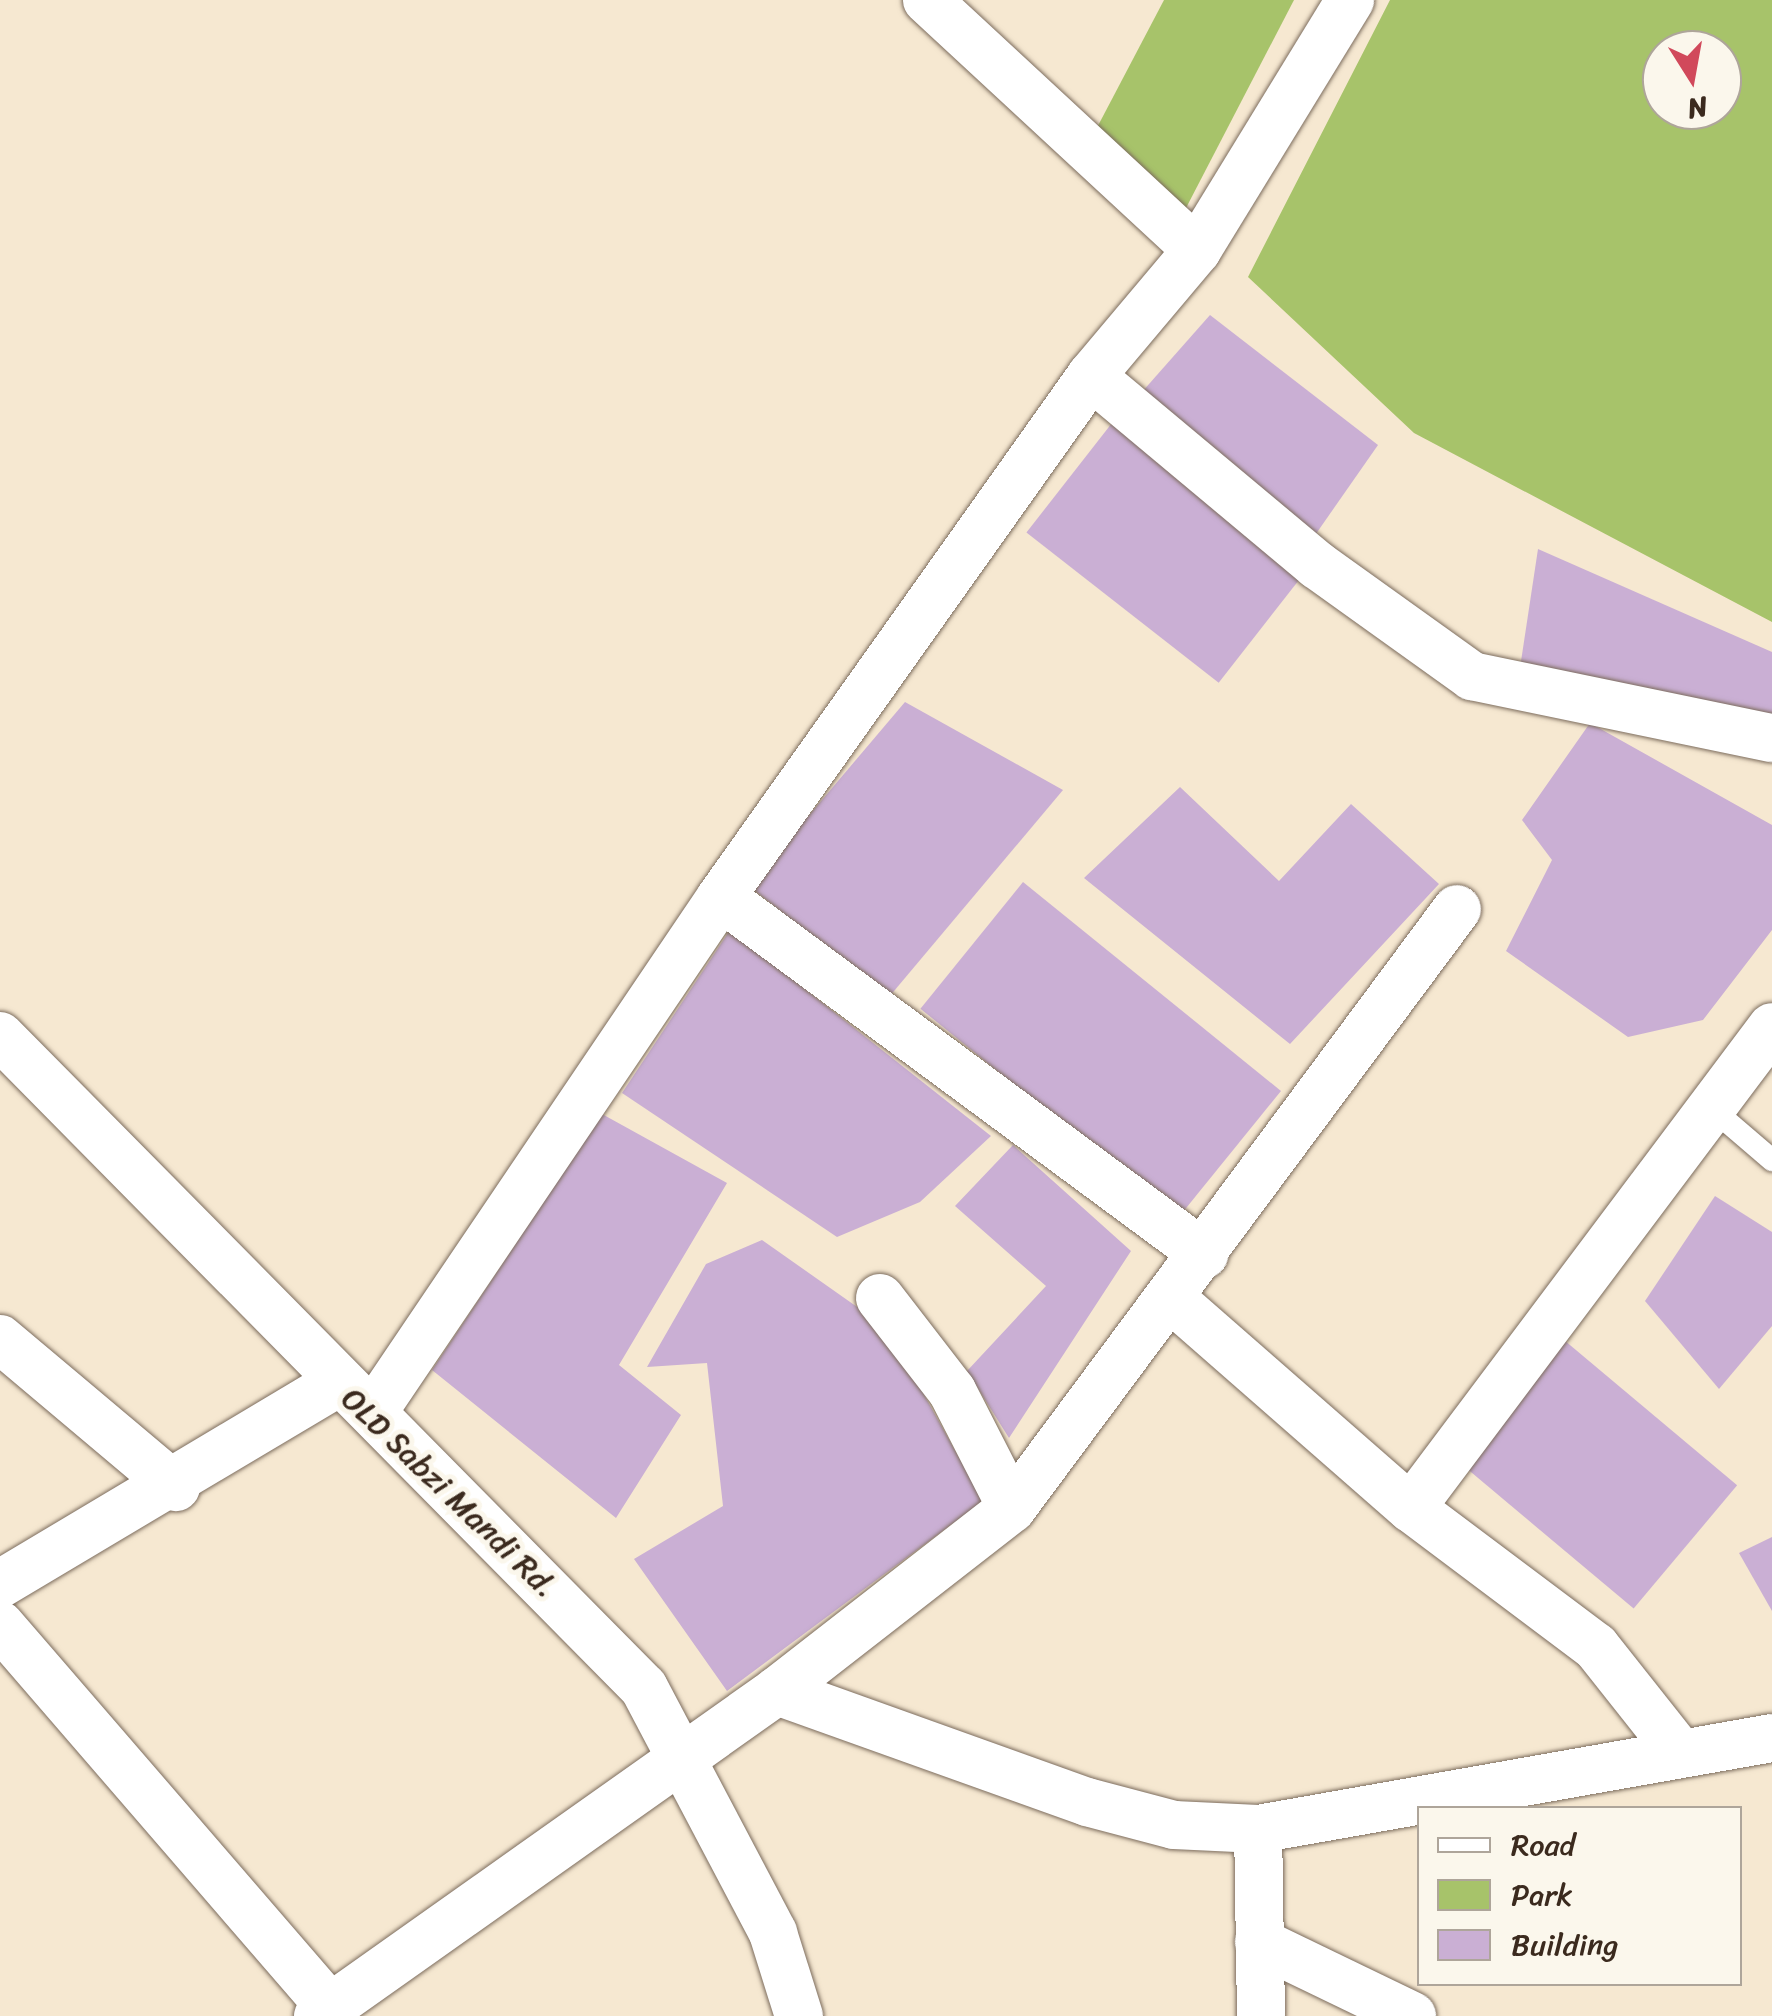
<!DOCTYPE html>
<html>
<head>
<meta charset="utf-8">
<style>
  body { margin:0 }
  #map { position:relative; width:1772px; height:2016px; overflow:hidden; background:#f6e8d1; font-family:Sriracha,sans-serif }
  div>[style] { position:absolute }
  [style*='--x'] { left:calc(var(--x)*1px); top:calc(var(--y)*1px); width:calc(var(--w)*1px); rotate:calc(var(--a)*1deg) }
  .green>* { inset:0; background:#a7c36a }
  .building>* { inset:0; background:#caafd4; transform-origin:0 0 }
  .roads { filter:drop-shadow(0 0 2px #7c6c5d) drop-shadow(0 0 2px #7c6c5d) }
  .service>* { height:22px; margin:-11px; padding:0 11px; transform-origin:11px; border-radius:11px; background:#fff }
  .minor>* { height:48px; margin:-24px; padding:0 24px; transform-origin:24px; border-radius:24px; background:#fff }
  span { translate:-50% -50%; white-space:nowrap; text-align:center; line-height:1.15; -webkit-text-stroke:10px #fbf7ec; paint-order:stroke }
  .street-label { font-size:32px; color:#3b2a1e }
  .legend { position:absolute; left:1417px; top:1806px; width:325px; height:180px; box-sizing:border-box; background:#fbf7ec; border:2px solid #aea59a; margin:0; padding:12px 18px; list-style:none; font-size:30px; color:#3b2a1e }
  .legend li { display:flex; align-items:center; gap:20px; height:50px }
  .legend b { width:50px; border:2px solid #aea59a }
  .north { position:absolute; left:1642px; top:30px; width:100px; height:100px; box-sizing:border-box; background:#fbf7ec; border:2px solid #aea59a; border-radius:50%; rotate:169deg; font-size:28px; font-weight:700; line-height:40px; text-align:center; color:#3b2a1e }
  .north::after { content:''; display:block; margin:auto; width:35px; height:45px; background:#d1495b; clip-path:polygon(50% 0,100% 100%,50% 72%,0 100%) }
</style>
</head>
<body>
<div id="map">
  <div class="green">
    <div style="clip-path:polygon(1164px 0,1294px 0,1186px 208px,1091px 139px)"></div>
    <div style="clip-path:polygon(evenodd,1390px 0,1772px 0,1772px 622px,1414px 433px,1248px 277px,1390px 0,1662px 50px,1722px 50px,1722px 110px,1662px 110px,1662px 50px)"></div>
  </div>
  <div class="building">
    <div style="clip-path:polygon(1210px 315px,1378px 445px,1304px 551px,1134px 401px)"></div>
    <div style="left:1112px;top:423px;width:244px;height:139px;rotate:38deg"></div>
    <div style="clip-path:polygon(1538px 549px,1772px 652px,1772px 714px,1520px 668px)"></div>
    <div style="clip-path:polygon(905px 702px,1063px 790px,889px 997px,749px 886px)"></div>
    <div style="clip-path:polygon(1590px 723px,1772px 825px,1772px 930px,1703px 1020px,1628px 1037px,1506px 951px,1552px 860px,1522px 820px)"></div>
    <div style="clip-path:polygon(1180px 787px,1279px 881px,1351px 804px,1439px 884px,1290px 1044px,1084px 878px)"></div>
    <div style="left:1023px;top:882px;width:332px;height:163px;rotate:39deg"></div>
    <div style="clip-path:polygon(730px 930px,991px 1136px,920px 1202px,837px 1237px,622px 1093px)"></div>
    <div style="clip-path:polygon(602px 1114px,727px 1183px,619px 1365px,681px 1415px,616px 1518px,432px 1370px)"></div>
    <div style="clip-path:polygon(1013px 1145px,1131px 1251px,1009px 1438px,967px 1371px,1046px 1286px,955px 1206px)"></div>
    <div style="clip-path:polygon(1715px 1196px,1772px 1232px,1772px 1326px,1719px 1389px,1645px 1301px)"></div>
    <div style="clip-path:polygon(762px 1240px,887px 1328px,983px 1501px,727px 1691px,634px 1559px,723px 1506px,707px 1363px,647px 1367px,706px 1264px)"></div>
    <div style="left:1564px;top:1340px;width:226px;height:161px;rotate:40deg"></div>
    <div style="clip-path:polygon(1772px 1537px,1772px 1611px,1739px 1553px)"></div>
  </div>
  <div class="roads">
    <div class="service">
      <div style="--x:1716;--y:1112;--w:74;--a:40.6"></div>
    </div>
    <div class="minor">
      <div style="--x:1197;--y:250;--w:293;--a:-58.5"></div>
      <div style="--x:1091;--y:376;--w:295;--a:39.9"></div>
      <div style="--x:1317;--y:565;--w:191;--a:35.6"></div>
      <div style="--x:1472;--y:676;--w:306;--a:11.7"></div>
      <div style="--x:721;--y:897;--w:601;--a:36.47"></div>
      <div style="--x:0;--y:1036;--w:916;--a:45.35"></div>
      <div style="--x:644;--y:1688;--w:277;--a:62.2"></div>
      <div style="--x:773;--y:1933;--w:87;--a:72.6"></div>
      <div style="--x:880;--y:1298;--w:118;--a:52.3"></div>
      <div style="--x:952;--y:1391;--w:131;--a:62.9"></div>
      <div style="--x:1173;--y:1300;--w:316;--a:41.2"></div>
      <div style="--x:1411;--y:1508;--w:231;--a:36.9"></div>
      <div style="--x:1596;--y:1647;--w:129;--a:51.6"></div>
      <div style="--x:0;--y:1339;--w:230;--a:40.1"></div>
      <div style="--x:373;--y:1412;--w:622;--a:-55.95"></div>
      <div style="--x:721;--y:897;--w:639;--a:-54.62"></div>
      <div style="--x:1091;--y:376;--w:165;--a:-49.9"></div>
      <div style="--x:1197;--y:250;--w:368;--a:-137.2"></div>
      <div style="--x:1411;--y:1508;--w:601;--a:-53.11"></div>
      <div style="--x:0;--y:1584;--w:391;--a:-30.8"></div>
      <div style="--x:0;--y:1625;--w:505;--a:49.18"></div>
      <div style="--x:777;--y:1691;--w:298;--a:-37.9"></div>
      <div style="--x:1012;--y:1508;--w:746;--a:-53.39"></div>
      <div style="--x:1259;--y:1942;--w:170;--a:25.8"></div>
      <div style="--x:318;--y:2016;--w:562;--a:-35.3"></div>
      <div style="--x:777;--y:1691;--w:329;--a:19.7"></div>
      <div style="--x:1087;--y:1802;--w:90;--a:14.8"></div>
      <div style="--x:1174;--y:1825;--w:84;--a:2.7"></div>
      <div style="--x:1261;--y:2016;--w:187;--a:-90.9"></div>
      <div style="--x:1258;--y:1829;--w:522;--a:-10.04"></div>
    </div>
  </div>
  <div class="street-label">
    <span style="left:449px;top:1493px;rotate:44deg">OLD Sabzi Mandi Rd.</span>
  </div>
  <ul class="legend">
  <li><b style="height:12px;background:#fff"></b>Road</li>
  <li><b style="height:28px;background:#a7c36a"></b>Park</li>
  <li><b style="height:28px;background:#caafd4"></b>Building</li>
  </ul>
  <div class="north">N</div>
</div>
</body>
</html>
